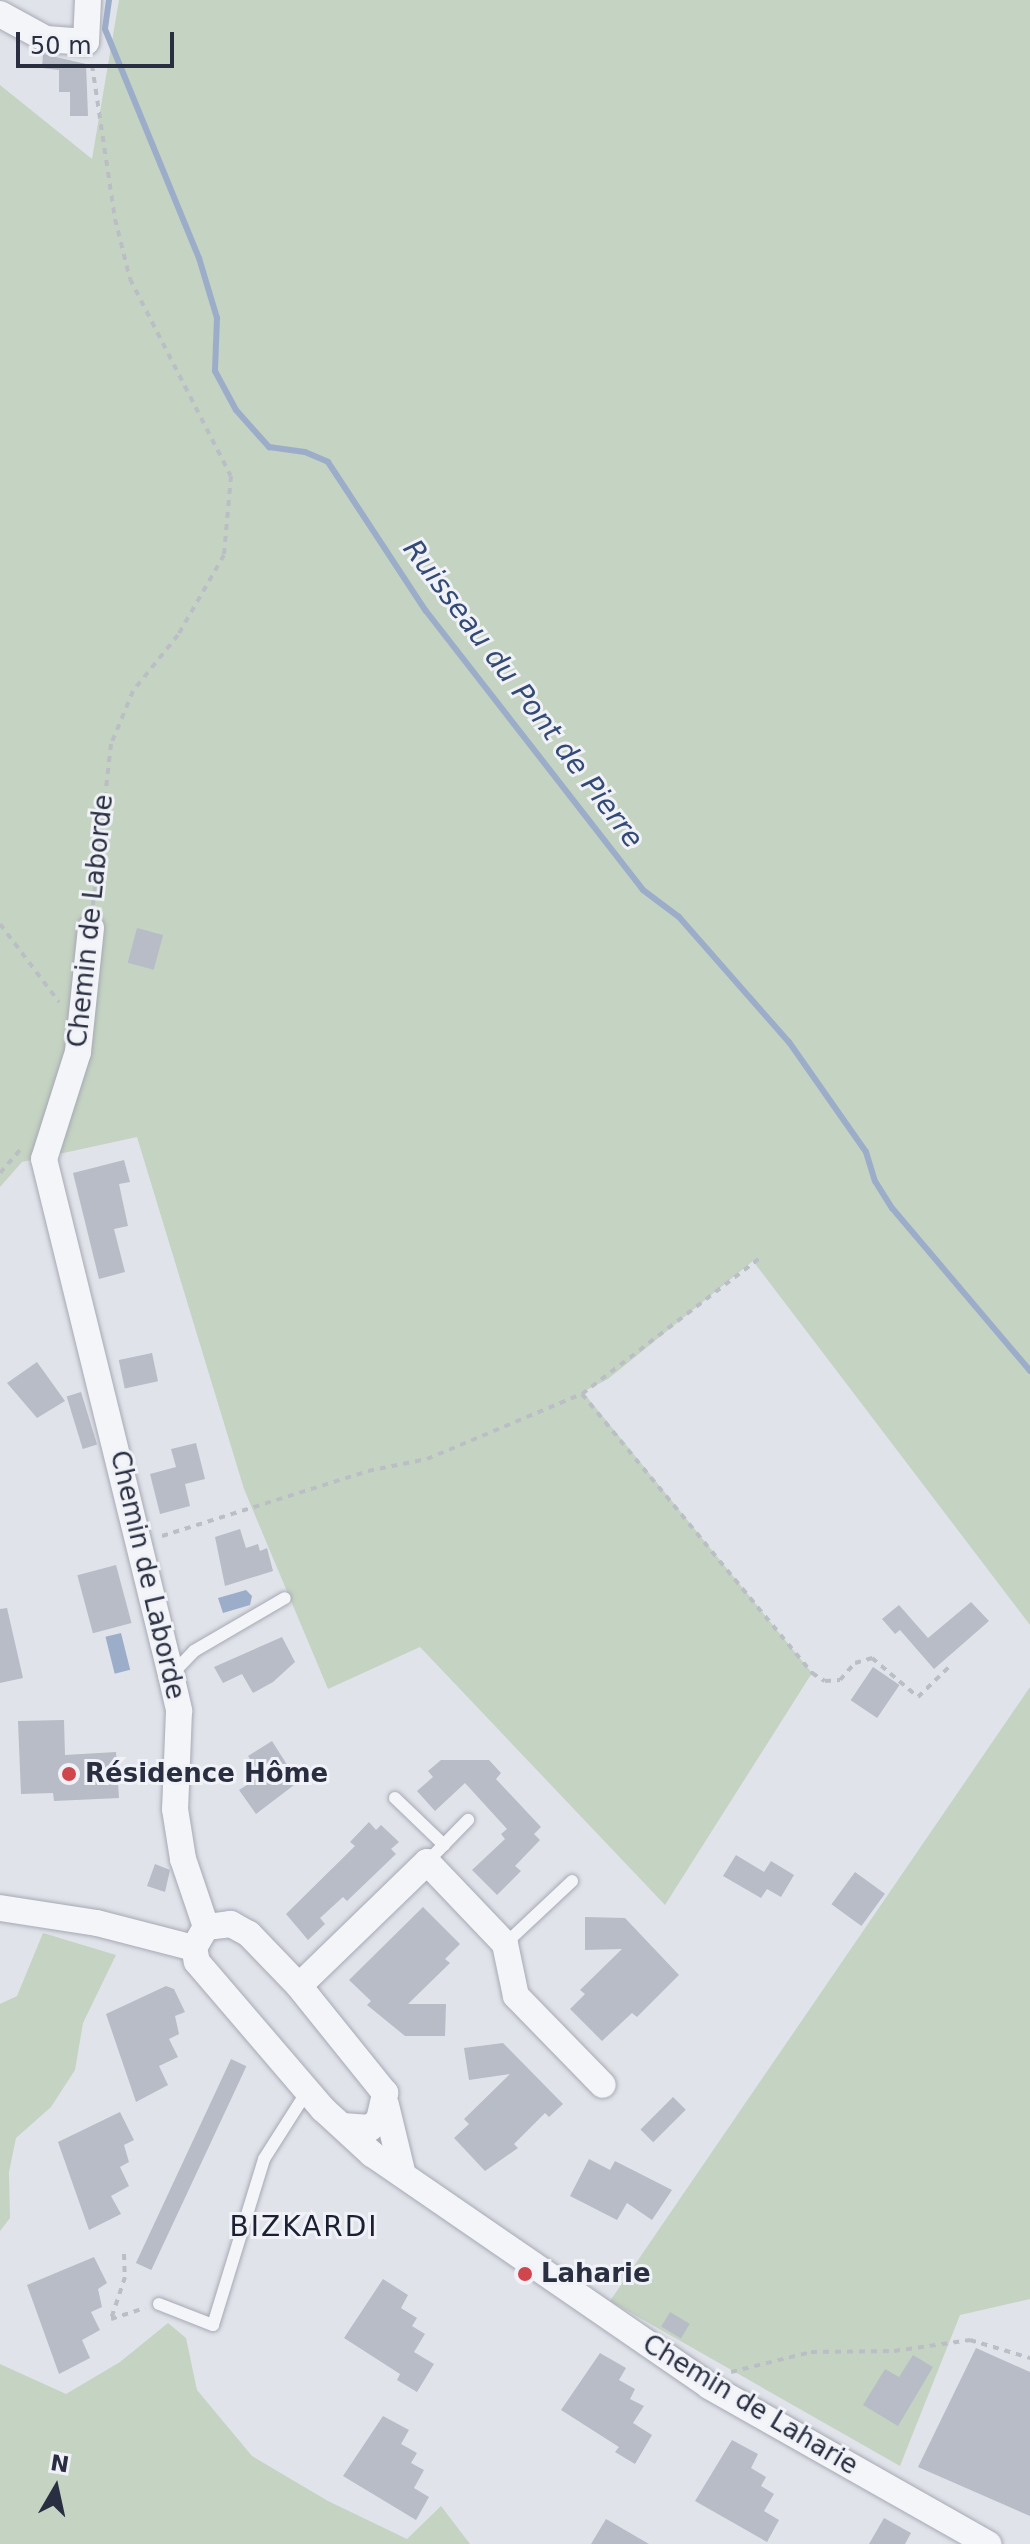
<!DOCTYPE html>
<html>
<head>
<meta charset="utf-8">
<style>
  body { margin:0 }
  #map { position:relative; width:1030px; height:2544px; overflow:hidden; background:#e1e3ea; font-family:"DejaVu Sans",sans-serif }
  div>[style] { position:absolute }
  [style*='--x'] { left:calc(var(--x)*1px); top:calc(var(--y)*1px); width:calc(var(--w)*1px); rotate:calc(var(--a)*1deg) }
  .green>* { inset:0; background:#c5d3c2 }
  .water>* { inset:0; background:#9cadca; transform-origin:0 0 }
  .stream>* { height:6px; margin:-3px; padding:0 3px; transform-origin:3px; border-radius:3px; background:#9cadca }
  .building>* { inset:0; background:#b8bcc6; transform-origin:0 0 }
  .path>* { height:4px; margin-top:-2px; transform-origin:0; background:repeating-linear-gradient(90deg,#bbbec5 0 6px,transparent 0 12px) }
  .roads { filter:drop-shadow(0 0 2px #a6a9b4) drop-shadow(0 0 2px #a6a9b4) }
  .lane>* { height:12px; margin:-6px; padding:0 6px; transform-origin:6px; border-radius:6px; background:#f4f5f8 }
  .street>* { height:26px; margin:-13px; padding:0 13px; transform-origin:13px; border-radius:13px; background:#f4f5f8 }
  .dots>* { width:22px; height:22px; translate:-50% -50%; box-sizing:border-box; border:4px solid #f0f2f7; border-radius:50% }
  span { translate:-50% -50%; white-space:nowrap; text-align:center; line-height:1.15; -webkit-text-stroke:6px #f0f2f7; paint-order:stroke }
  .street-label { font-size:26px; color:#292f41 }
  .poi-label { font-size:26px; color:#292f41; font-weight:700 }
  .left { translate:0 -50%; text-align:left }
  .water-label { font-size:28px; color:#334a75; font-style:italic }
  .neighbourhood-label { font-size:28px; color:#1b2132; letter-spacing:2px }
  .north { position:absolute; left:16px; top:2448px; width:80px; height:80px; -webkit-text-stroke:6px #f0f2f7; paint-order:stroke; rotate:9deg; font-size:22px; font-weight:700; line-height:32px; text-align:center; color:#292f41 }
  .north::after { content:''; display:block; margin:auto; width:28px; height:36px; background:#292f41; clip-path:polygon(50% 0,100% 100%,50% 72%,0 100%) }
  .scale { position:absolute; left:16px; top:32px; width:158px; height:36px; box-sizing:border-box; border:4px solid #292f41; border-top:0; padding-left:10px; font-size:24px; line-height:28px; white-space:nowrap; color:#292f41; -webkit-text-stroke:6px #f0f2f7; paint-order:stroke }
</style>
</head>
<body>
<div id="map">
  <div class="green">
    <div style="clip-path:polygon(119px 0,1030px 0,1030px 1625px,753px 1261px,608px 1379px,583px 1392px,812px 1673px,665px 1905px,420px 1647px,328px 1689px,244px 1489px,137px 1137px,22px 1162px,0 1187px,0 85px,92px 159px)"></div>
    <div style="clip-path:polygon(1030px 1687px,1030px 2299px,960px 2315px,900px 2466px,610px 2301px)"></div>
    <div style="clip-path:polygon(43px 1933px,116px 1955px,83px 2023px,75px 2070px,51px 2107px,16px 2138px,9px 2172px,10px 2218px,0 2231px,0 2004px,17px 1996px)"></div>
    <div style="clip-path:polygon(168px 2323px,186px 2338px,197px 2390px,252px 2456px,328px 2501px,407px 2539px,441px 2506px,470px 2544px,0 2544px,0 2364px,66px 2394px,120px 2362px)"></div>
  </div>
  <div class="water">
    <div style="clip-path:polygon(246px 1590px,252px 1596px,250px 1605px,223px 1613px,218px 1598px)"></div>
    <div style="left:121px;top:1633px;width:38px;height:16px;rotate:76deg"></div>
  </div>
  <div class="stream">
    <div style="--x:109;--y:0;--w:29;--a:98"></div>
    <div style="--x:105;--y:29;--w:248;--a:67.7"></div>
    <div style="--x:199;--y:258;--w:63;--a:73.3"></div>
    <div style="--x:217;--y:318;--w:53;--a:92.2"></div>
    <div style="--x:215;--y:371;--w:44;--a:61.7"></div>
    <div style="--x:236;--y:410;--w:50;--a:48.3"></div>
    <div style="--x:269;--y:447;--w:36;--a:8"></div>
    <div style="--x:305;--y:452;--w:25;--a:23"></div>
    <div style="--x:328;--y:462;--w:178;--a:56.7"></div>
    <div style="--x:426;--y:611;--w:353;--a:52.1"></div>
    <div style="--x:643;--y:890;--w:45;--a:36.9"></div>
    <div style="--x:679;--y:917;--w:167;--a:48.7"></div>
    <div style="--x:789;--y:1042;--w:134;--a:55"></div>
    <div style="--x:866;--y:1152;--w:30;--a:73"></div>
    <div style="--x:875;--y:1181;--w:32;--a:58"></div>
    <div style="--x:892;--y:1208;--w:214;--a:49.7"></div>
  </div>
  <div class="building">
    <div style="clip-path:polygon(43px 54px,86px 64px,88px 116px,70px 116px,70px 92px,59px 92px,59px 70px,42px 68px)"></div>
    <div style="left:137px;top:928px;width:27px;height:36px;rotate:15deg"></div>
    <div style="clip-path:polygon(124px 1160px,130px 1182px,119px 1184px,128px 1226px,114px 1229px,125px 1272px,99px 1279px,73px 1173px)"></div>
    <div style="left:152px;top:1353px;width:29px;height:34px;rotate:78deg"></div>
    <div style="clip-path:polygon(37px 1362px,65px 1401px,37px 1418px,7px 1383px)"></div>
    <div style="left:81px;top:1392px;width:55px;height:15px;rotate:73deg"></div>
    <div style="clip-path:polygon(196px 1443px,205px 1479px,185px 1484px,190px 1506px,160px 1514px,150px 1474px,176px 1467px,171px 1449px)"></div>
    <div style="clip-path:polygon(240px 1529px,246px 1548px,258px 1544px,260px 1551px,267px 1548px,273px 1571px,225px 1586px,215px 1537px)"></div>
    <div style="left:116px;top:1565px;width:60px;height:40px;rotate:75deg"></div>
    <div style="clip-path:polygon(971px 1602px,989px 1621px,934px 1669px,900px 1630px,895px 1634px,882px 1619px,899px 1605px,928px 1638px)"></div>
    <div style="clip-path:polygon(7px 1608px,23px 1678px,0 1683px,0 1609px)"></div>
    <div style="clip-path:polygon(282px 1637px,295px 1662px,273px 1682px,253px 1693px,242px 1674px,223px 1683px,214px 1667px)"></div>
    <div style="left:873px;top:1667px;width:32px;height:40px;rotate:34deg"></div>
    <div style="clip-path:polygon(64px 1720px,65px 1755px,116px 1752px,119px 1798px,54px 1801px,53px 1793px,21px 1794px,18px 1721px)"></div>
    <div style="clip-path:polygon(272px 1741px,298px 1782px,256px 1814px,239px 1790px,261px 1776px,248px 1756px)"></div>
    <div style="clip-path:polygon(441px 1760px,489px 1760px,501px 1773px,496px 1779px,541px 1827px,534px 1834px,540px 1840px,515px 1866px,521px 1871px,497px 1895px,472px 1870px,505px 1839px,501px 1834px,507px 1829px,465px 1783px,435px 1811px,417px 1791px,433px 1777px,428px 1771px)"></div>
    <div style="clip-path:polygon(369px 1822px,376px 1830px,381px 1825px,399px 1842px,391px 1849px,396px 1854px,347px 1901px,343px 1897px,320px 1918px,325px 1924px,308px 1940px,286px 1914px,355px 1846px,350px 1842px)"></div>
    <div style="clip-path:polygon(736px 1855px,764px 1872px,771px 1861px,794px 1875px,781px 1897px,767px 1889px,761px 1898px,723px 1876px)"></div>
    <div style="clip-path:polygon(155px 1864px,170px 1870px,165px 1892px,147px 1886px)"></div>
    <div style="left:855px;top:1872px;width:37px;height:40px;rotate:36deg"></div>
    <div style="clip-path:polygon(423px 1907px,460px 1944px,445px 1959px,450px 1963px,408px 2004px,446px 2004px,445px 2036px,405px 2036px,367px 2005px,371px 2001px,349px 1980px)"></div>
    <div style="clip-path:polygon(585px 1917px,625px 1918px,679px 1975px,637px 2017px,632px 2013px,602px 2041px,570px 2009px,585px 1994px,580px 1990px,622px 1949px,585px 1950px)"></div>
    <div style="clip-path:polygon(166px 1986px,174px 1989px,185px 2012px,175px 2016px,179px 2034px,169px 2039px,178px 2057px,159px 2066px,168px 2085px,136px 2102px,106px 2014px)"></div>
    <div style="clip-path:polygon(503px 2043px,563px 2104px,549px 2117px,545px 2113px,514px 2144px,518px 2148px,485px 2171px,454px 2138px,469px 2124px,464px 2119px,510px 2074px,469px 2080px,464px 2048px)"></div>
    <div style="left:231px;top:2059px;width:17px;height:225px;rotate:25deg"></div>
    <div style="left:673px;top:2097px;width:18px;height:46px;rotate:45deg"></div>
    <div style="clip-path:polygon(120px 2112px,134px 2140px,124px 2145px,129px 2162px,120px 2167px,129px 2186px,111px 2196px,121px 2214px,89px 2230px,58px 2142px)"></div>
    <div style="clip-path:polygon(589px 2159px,610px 2170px,615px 2161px,672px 2190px,652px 2220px,627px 2203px,617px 2220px,570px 2196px)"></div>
    <div style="clip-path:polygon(94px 2257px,107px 2283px,98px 2289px,102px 2307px,91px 2312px,100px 2330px,82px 2340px,90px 2358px,59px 2374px,27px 2285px)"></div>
    <div style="clip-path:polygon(383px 2279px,408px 2295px,401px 2308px,417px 2318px,412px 2326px,425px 2334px,414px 2352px,434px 2364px,417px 2392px,397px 2380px,400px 2374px,344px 2338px)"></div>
    <div style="left:670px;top:2312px;width:23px;height:17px;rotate:31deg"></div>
    <div style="clip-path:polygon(976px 2348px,1030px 2372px,1030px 2516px,918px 2467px)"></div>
    <div style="clip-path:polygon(600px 2353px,626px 2368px,619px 2380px,635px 2389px,630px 2399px,644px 2406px,633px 2423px,652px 2435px,635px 2464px,615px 2452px,619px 2447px,561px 2410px)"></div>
    <div style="clip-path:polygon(913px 2355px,933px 2367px,898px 2426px,863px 2405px,885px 2369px,899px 2377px)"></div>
    <div style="clip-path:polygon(383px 2416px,409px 2430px,401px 2444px,417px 2453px,411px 2463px,424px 2470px,414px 2488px,429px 2497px,416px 2520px,343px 2476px)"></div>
    <div style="clip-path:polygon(732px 2440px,758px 2454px,751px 2468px,766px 2477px,761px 2486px,774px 2494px,764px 2511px,779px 2520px,767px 2542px,695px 2501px)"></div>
    <div style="clip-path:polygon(884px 2518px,911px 2533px,905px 2544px,869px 2544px)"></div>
    <div style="clip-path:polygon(606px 2519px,649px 2544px,591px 2544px)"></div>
  </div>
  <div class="path">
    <div style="--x:92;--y:65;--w:156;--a:81.5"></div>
    <div style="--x:115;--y:219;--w:62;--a:76"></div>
    <div style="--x:130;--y:279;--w:221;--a:62.9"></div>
    <div style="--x:231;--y:476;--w:79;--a:95.1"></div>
    <div style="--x:224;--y:555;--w:92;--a:119.9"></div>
    <div style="--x:178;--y:635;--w:72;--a:128.8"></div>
    <div style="--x:133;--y:691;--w:57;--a:112.5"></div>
    <div style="--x:111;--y:744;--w:162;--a:96.4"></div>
    <div style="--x:0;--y:924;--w:98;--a:52.9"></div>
    <div style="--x:0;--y:1173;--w:33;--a:-49"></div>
    <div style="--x:582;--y:1394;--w:362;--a:50.5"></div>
    <div style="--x:812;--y:1673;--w:15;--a:32"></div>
    <div style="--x:825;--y:1681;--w:15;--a:-4"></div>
    <div style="--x:840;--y:1680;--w:23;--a:-49"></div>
    <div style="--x:855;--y:1663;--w:18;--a:-16"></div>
    <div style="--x:872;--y:1658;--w:60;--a:40.3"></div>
    <div style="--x:918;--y:1697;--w:45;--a:-44.1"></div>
    <div style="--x:162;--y:1536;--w:216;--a:-17.5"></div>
    <div style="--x:368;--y:1471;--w:60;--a:-11.5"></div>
    <div style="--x:427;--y:1459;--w:168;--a:-22.8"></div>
    <div style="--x:582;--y:1394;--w:225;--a:-37.4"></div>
    <div style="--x:124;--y:2254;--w:23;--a:88"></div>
    <div style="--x:125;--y:2277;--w:44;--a:108.4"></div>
    <div style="--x:111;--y:2319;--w:36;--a:-18"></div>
    <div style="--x:731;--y:2372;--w:82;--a:-14"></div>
    <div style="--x:811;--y:2352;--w:83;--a:-0.7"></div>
    <div style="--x:894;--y:2351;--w:77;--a:-8.2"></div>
    <div style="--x:970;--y:2340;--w:63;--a:16.7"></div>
  </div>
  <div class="roads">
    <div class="lane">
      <div style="--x:171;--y:1675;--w:33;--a:-46"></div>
      <div style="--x:194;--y:1651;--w:105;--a:-30.2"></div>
      <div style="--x:395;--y:1798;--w:68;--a:43.8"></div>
      <div style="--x:427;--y:1862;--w:59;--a:-45.7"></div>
      <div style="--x:505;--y:1944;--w:92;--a:-43.2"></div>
      <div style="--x:159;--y:2304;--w:58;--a:21.3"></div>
      <div style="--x:213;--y:2325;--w:174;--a:-72.9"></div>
      <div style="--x:264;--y:2159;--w:82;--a:-57.5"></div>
    </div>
    <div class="street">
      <div style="--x:0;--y:14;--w:52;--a:28.5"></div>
      <div style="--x:46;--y:39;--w:40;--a:4.3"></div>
      <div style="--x:86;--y:42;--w:42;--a:-87.3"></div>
      <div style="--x:91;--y:928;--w:125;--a:96"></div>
      <div style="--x:78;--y:1052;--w:112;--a:107.6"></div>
      <div style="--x:44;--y:1159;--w:531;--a:76.17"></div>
      <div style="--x:171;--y:1675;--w:37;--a:77"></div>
      <div style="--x:179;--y:1711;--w:98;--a:92.3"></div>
      <div style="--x:175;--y:1809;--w:51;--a:80.9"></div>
      <div style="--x:183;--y:1859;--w:72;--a:71.3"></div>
      <div style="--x:0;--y:1908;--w:98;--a:8.8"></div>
      <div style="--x:97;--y:1923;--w:100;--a:14.5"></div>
      <div style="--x:299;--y:1986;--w:178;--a:-44.1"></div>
      <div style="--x:427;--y:1862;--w:113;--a:46.4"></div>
      <div style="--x:505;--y:1944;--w:53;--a:78.1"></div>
      <div style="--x:516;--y:1996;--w:124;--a:45.7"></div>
      <div style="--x:386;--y:2105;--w:68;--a:76.4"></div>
      <div style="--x:343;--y:2126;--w:27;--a:4"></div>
      <div style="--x:370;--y:2128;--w:12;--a:-42"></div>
      <div style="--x:379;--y:2120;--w:28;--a:-77"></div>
      <div style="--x:385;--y:2093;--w:137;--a:-128.8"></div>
      <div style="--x:299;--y:1986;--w:72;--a:-133.9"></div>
      <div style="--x:249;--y:1934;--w:21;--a:-151"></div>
      <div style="--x:231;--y:1924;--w:25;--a:173"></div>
      <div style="--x:206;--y:1927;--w:24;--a:120"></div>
      <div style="--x:194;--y:1948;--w:14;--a:78"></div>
      <div style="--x:197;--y:1962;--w:194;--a:49.4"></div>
      <div style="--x:323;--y:2109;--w:67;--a:42.6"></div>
      <div style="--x:372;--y:2154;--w:409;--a:34.5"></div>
      <div style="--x:709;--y:2386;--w:321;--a:29.5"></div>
    </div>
  </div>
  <div class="dots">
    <div style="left:69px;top:1774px;background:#cf464d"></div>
    <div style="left:525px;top:2274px;background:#cf464d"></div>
  </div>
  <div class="street-label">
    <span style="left:91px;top:921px;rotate:-84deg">Chemin de Laborde</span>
    <span style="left:147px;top:1575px;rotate:77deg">Chemin de Laborde</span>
    <span style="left:750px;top:2405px;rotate:31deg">Chemin de Laharie</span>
  </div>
  <div class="poi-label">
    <span class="left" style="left:85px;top:1774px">Résidence Hôme</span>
    <span class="left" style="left:541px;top:2274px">Laharie</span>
  </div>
  <div class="water-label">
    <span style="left:523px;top:694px;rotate:53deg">Ruisseau du Pont de Pierre</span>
  </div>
  <div class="neighbourhood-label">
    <span style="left:304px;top:2227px">BIZKARDI</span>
  </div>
  <div class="north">N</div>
  <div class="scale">50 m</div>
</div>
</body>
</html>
